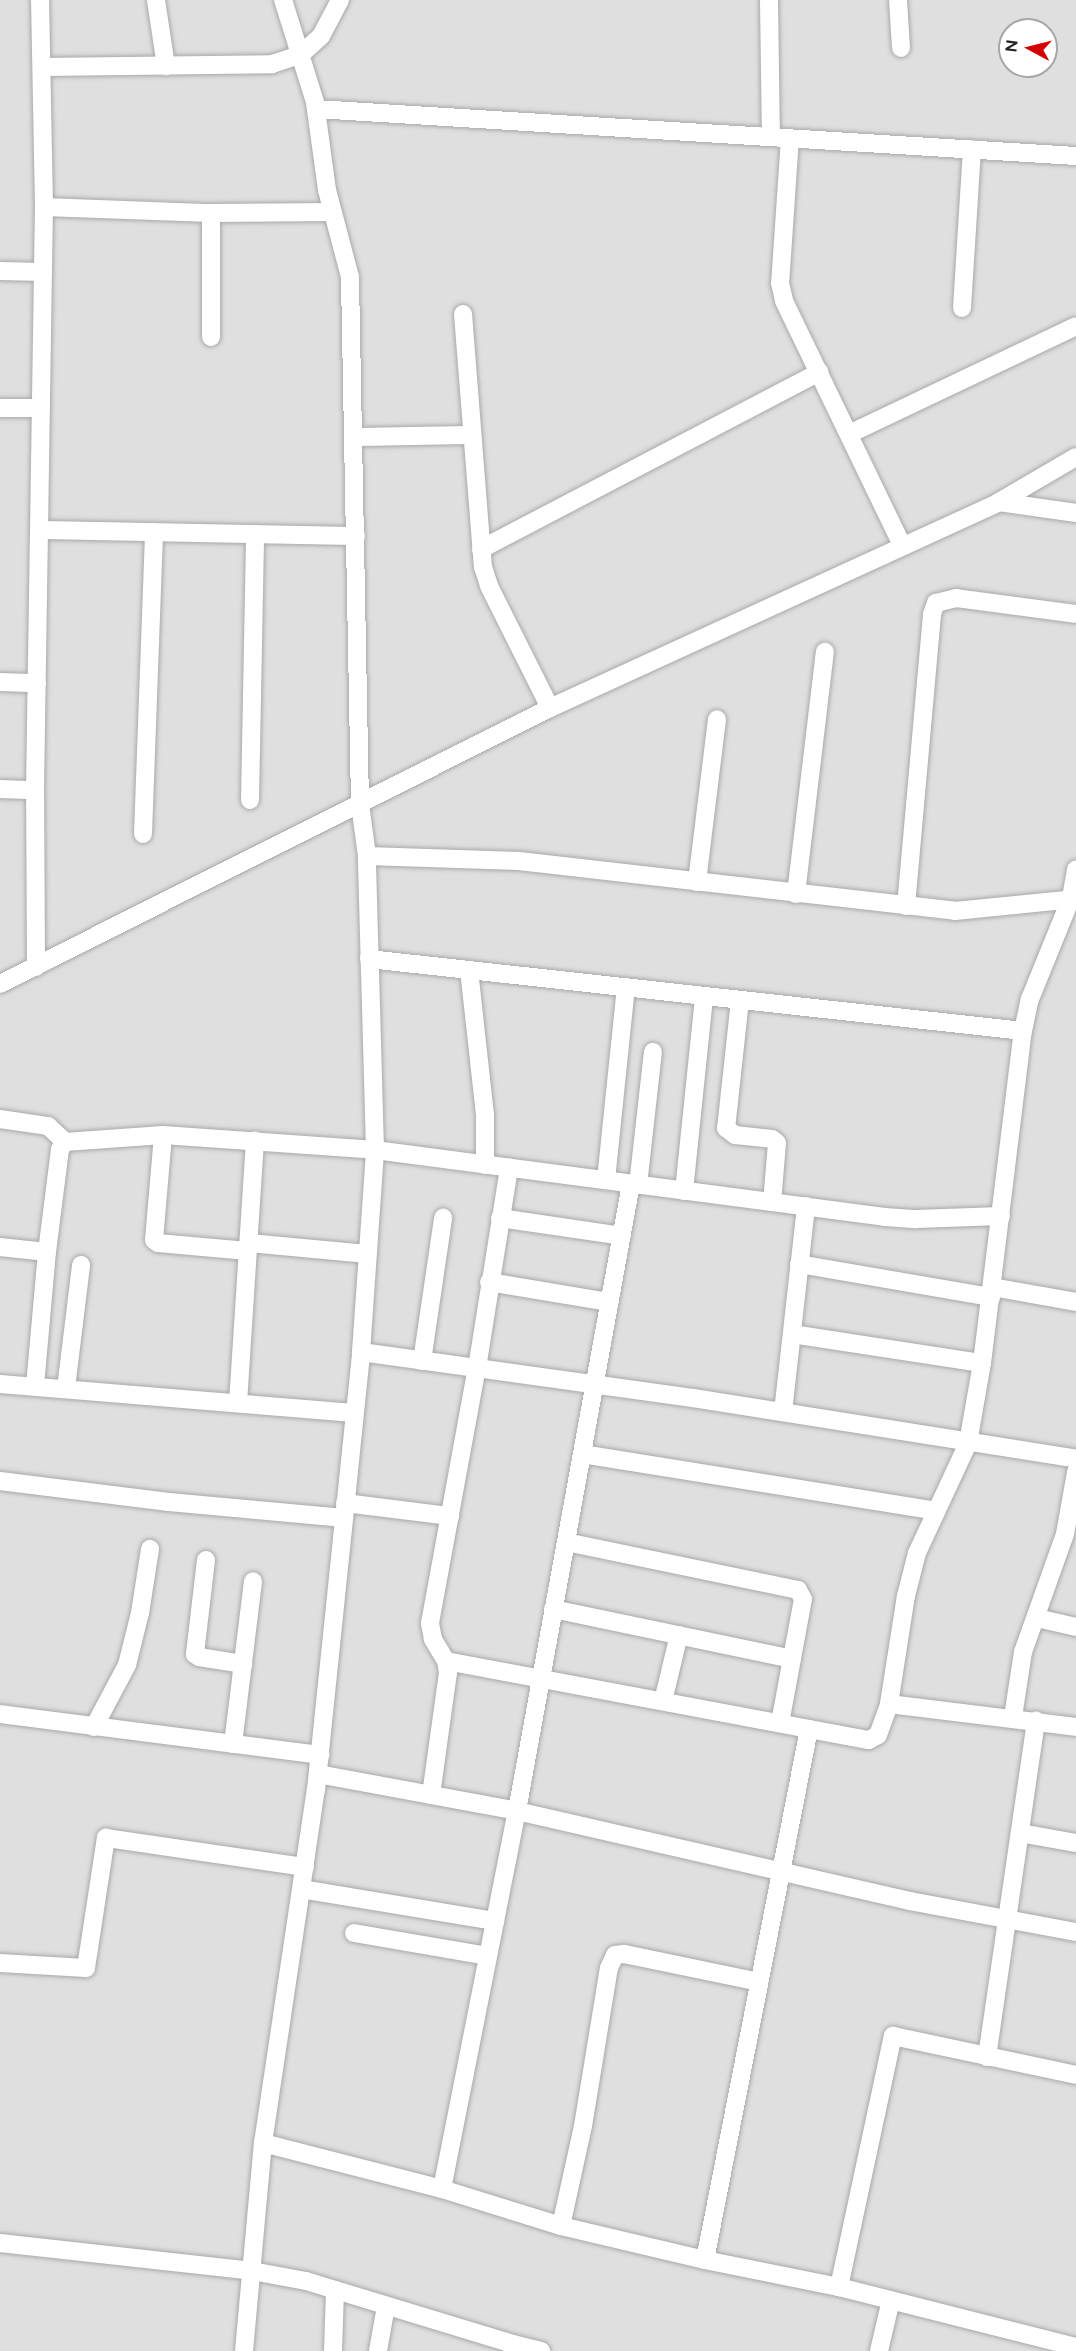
<!DOCTYPE html>
<html>
<head>
<meta charset="utf-8">
<style>
  body { margin:0 }
  #map { position:relative; width:1076px; height:2351px; overflow:hidden; background:#f2efe9; font-family:Figtree,sans-serif }
  div>[style] { position:absolute }
  [style*='--x'] { left:calc(var(--x)*1px); top:calc(var(--y)*1px); width:calc(var(--w)*1px); rotate:calc(var(--a)*1deg) }
  .residential>* { inset:0; background:#e0dfdf }
  .roads { filter:drop-shadow(0 0 2px #a9a9a9) drop-shadow(0 0 2px #a9a9a9) }
  .minor>* { height:18px; margin:-9px; padding:0 9px; transform-origin:9px; border-radius:9px; background:#fff }
  span { translate:-50% -50%; white-space:nowrap; text-align:center; line-height:1.15; -webkit-text-stroke:6px #fff; paint-order:stroke }
  .north { position:absolute; left:998px; top:18px; width:60px; height:60px; box-sizing:border-box; background:#fff; border:2px solid #a7a7a7; border-radius:50%; rotate:277deg; font-size:16px; font-weight:700; line-height:24px; text-align:center; color:#222 }
  .north::after { content:''; display:block; margin:auto; width:21px; height:27px; background:#d40000; clip-path:polygon(50% 0,100% 100%,50% 72%,0 100%) }
</style>
</head>
<body>
<div id="map">
  <div class="residential">
    <div style="clip-path:polygon(evenodd,0 0,1076px 0,1076px 2351px,0 2351px,0 0,1010px 30px,1046px 30px,1046px 66px,1010px 66px,1010px 30px)"></div>
  </div>
  <div class="roads">
    <div class="minor">
      <div style="--x:156;--y:0;--w:67;--a:81.4"></div>
      <div style="--x:769;--y:0;--w:137;--a:89.2"></div>
      <div style="--x:898;--y:0;--w:48;--a:86.4"></div>
      <div style="--x:42;--y:67;--w:230;--a:-0.7"></div>
      <div style="--x:272;--y:64;--w:29;--a:-18"></div>
      <div style="--x:300;--y:55;--w:28;--a:-42"></div>
      <div style="--x:321;--y:36;--w:41;--a:-62.2"></div>
      <div style="--x:316;--y:109;--w:761;--a:3.54"></div>
      <div style="--x:790;--y:138;--w:145;--a:93.9"></div>
      <div style="--x:780;--y:283;--w:18;--a:77"></div>
      <div style="--x:784;--y:301;--w:271;--a:64.2"></div>
      <div style="--x:44;--y:207;--w:167;--a:2.1"></div>
      <div style="--x:211;--y:213;--w:122;--a:-0.5"></div>
      <div style="--x:0;--y:271;--w:43;--a:1.3"></div>
      <div style="--x:962;--y:308;--w:159;--a:-86.4"></div>
      <div style="--x:463;--y:314;--w:254;--a:85.5"></div>
      <div style="--x:483;--y:567;--w:20;--a:72"></div>
      <div style="--x:489;--y:586;--w:136;--a:63.4"></div>
      <div style="--x:211;--y:337;--w:124;--a:-90"></div>
      <div style="--x:0;--y:408;--w:41;--a:0"></div>
      <div style="--x:849;--y:434;--w:251;--a:-25.4"></div>
      <div style="--x:354;--y:437;--w:118;--a:-1"></div>
      <div style="--x:999;--y:502;--w:78;--a:8.1"></div>
      <div style="--x:40;--y:530;--w:316;--a:1.1"></div>
      <div style="--x:481;--y:549;--w:382;--a:-27.6"></div>
      <div style="--x:0;--y:682;--w:37;--a:2"></div>
      <div style="--x:0;--y:789;--w:35;--a:2"></div>
      <div style="--x:250;--y:800;--w:266;--a:-88.9"></div>
      <div style="--x:143;--y:834;--w:302;--a:-87.9"></div>
      <div style="--x:367;--y:856;--w:152;--a:1.9"></div>
      <div style="--x:519;--y:861;--w:439;--a:6.5"></div>
      <div style="--x:955;--y:911;--w:122;--a:-5.7"></div>
      <div style="--x:697;--y:882;--w:164;--a:-83"></div>
      <div style="--x:796;--y:894;--w:244;--a:-83.2"></div>
      <div style="--x:906;--y:906;--w:293;--a:-84.9"></div>
      <div style="--x:932;--y:614;--w:12;--a:-70"></div>
      <div style="--x:936;--y:603;--w:21;--a:-14"></div>
      <div style="--x:956;--y:598;--w:121;--a:7.6"></div>
      <div style="--x:369;--y:959;--w:658;--a:6.28"></div>
      <div style="--x:36;--y:967;--w:177;--a:-90.3"></div>
      <div style="--x:35;--y:790;--w:583;--a:-89.12"></div>
      <div style="--x:44;--y:207;--w:207;--a:-91.1"></div>
      <div style="--x:469;--y:970;--w:146;--a:83.7"></div>
      <div style="--x:485;--y:1115;--w:50;--a:90"></div>
      <div style="--x:0;--y:984;--w:615;--a:-26.65"></div>
      <div style="--x:550;--y:708;--w:494;--a:-24.6"></div>
      <div style="--x:999;--y:502;--w:89;--a:-30.3"></div>
      <div style="--x:740;--y:1000;--w:129;--a:96.2"></div>
      <div style="--x:726;--y:1128;--w:11;--a:38"></div>
      <div style="--x:735;--y:1135;--w:37;--a:6"></div>
      <div style="--x:772;--y:1139;--w:6;--a:39"></div>
      <div style="--x:777;--y:1143;--w:59;--a:94.8"></div>
      <div style="--x:0;--y:1119;--w:49;--a:8.3"></div>
      <div style="--x:48;--y:1126;--w:23;--a:43"></div>
      <div style="--x:163;--y:1135;--w:105;--a:94.9"></div>
      <div style="--x:154;--y:1240;--w:5;--a:37"></div>
      <div style="--x:158;--y:1243;--w:90;--a:5.1"></div>
      <div style="--x:606;--y:1180;--w:194;--a:-84.1"></div>
      <div style="--x:638;--y:1185;--w:134;--a:-83.6"></div>
      <div style="--x:684;--y:1191;--w:196;--a:-84.1"></div>
      <div style="--x:500;--y:1218;--w:123;--a:8.4"></div>
      <div style="--x:249;--y:1243;--w:119;--a:5.3"></div>
      <div style="--x:0;--y:1247;--w:47;--a:6.1"></div>
      <div style="--x:799;--y:1264;--w:195;--a:9.8"></div>
      <div style="--x:489;--y:1282;--w:122;--a:9.5"></div>
      <div style="--x:992;--y:1287;--w:85;--a:10.1"></div>
      <div style="--x:792;--y:1334;--w:192;--a:8.7"></div>
      <div style="--x:361;--y:1352;--w:335;--a:7.9"></div>
      <div style="--x:693;--y:1398;--w:388;--a:9"></div>
      <div style="--x:422;--y:1361;--w:145;--a:-81.6"></div>
      <div style="--x:0;--y:1384;--w:355;--a:4.7"></div>
      <div style="--x:35;--y:1386;--w:135;--a:-84.9"></div>
      <div style="--x:47;--y:1252;--w:104;--a:-82.8"></div>
      <div style="--x:60;--y:1149;--w:9;--a:-54"></div>
      <div style="--x:65;--y:1142;--w:98;--a:-4.1"></div>
      <div style="--x:163;--y:1135;--w:213;--a:4"></div>
      <div style="--x:375;--y:1150;--w:514;--a:7.48"></div>
      <div style="--x:885;--y:1217;--w:31;--a:4"></div>
      <div style="--x:916;--y:1219;--w:85;--a:-2"></div>
      <div style="--x:66;--y:1388;--w:124;--a:-83"></div>
      <div style="--x:238;--y:1403;--w:263;--a:-86.3"></div>
      <div style="--x:783;--y:1412;--w:207;--a:-83.6"></div>
      <div style="--x:582;--y:1454;--w:359;--a:9.1"></div>
      <div style="--x:0;--y:1481;--w:170;--a:7.1"></div>
      <div style="--x:169;--y:1502;--w:176;--a:5.2"></div>
      <div style="--x:345;--y:1503;--w:106;--a:7.1"></div>
      <div style="--x:566;--y:1542;--w:237;--a:11.7"></div>
      <div style="--x:798;--y:1590;--w:10;--a:61"></div>
      <div style="--x:803;--y:1599;--w:126;--a:100.5"></div>
      <div style="--x:206;--y:1560;--w:95;--a:96.7"></div>
      <div style="--x:195;--y:1654;--w:5;--a:37"></div>
      <div style="--x:199;--y:1657;--w:45;--a:9"></div>
      <div style="--x:553;--y:1609;--w:244;--a:11.8"></div>
      <div style="--x:1037;--y:1618;--w:40;--a:13"></div>
      <div style="--x:446;--y:1661;--w:430;--a:10.6"></div>
      <div style="--x:869;--y:1740;--w:10;--a:-29"></div>
      <div style="--x:878;--y:1735;--w:33;--a:-70"></div>
      <div style="--x:889;--y:1704;--w:109;--a:-81.1"></div>
      <div style="--x:906;--y:1596;--w:44;--a:-75.7"></div>
      <div style="--x:917;--y:1553;--w:121;--a:-65.1"></div>
      <div style="--x:968;--y:1443;--w:81;--a:-80.1"></div>
      <div style="--x:982;--y:1363;--w:335;--a:-83"></div>
      <div style="--x:1023;--y:1031;--w:33;--a:-78"></div>
      <div style="--x:1030;--y:999;--w:109;--a:-67.9"></div>
      <div style="--x:1071;--y:898;--w:29;--a:-80"></div>
      <div style="--x:663;--y:1701;--w:68;--a:-76.4"></div>
      <div style="--x:889;--y:1704;--w:188;--a:7"></div>
      <div style="--x:0;--y:1714;--w:323;--a:7.3"></div>
      <div style="--x:1013;--y:1717;--w:66;--a:-81.3"></div>
      <div style="--x:1023;--y:1652;--w:125;--a:-70.4"></div>
      <div style="--x:1065;--y:1534;--w:63;--a:-79.9"></div>
      <div style="--x:94;--y:1727;--w:70;--a:-62"></div>
      <div style="--x:127;--y:1665;--w:54;--a:-76"></div>
      <div style="--x:140;--y:1613;--w:65;--a:-81.1"></div>
      <div style="--x:233;--y:1744;--w:164;--a:-83"></div>
      <div style="--x:318;--y:1774;--w:202;--a:10.5"></div>
      <div style="--x:517;--y:1811;--w:403;--a:12.9"></div>
      <div style="--x:910;--y:1901;--w:169;--a:10.6"></div>
      <div style="--x:431;--y:1795;--w:123;--a:-82.1"></div>
      <div style="--x:448;--y:1673;--w:12;--a:-99"></div>
      <div style="--x:446;--y:1661;--w:26;--a:-121"></div>
      <div style="--x:433;--y:1639;--w:16;--a:-101"></div>
      <div style="--x:430;--y:1623;--w:259;--a:-79.6"></div>
      <div style="--x:477;--y:1368;--w:203;--a:-80.9"></div>
      <div style="--x:1020;--y:1833;--w:57;--a:10.1"></div>
      <div style="--x:301;--y:1889;--w:197;--a:9.4"></div>
      <div style="--x:354;--y:1933;--w:135;--a:9.8"></div>
      <div style="--x:0;--y:1963;--w:86;--a:3.3"></div>
      <div style="--x:86;--y:1968;--w:132;--a:-81.3"></div>
      <div style="--x:106;--y:1838;--w:201;--a:8.3"></div>
      <div style="--x:987;--y:2057;--w:340;--a:-81.7"></div>
      <div style="--x:263;--y:2143;--w:185;--a:14.4"></div>
      <div style="--x:442;--y:2189;--w:125;--a:17.3"></div>
      <div style="--x:561;--y:2226;--w:148;--a:13.3"></div>
      <div style="--x:705;--y:2260;--w:137;--a:11.4"></div>
      <div style="--x:839;--y:2287;--w:257;--a:-77.9"></div>
      <div style="--x:893;--y:2036;--w:187;--a:12"></div>
      <div style="--x:442;--y:2189;--w:385;--a:-78.8"></div>
      <div style="--x:517;--y:1811;--w:637;--a:-79.7"></div>
      <div style="--x:561;--y:2226;--w:102;--a:-77.6"></div>
      <div style="--x:583;--y:2126;--w:160;--a:-80.7"></div>
      <div style="--x:609;--y:1968;--w:14;--a:-65"></div>
      <div style="--x:615;--y:1955;--w:9;--a:-6"></div>
      <div style="--x:624;--y:1954;--w:138;--a:11.7"></div>
      <div style="--x:0;--y:2243;--w:254;--a:6.3"></div>
      <div style="--x:252;--y:2271;--w:55;--a:10.5"></div>
      <div style="--x:306;--y:2281;--w:216;--a:16.9"></div>
      <div style="--x:705;--y:2260;--w:541;--a:-78.92"></div>
      <div style="--x:839;--y:2287;--w:244;--a:14.2"></div>
      <div style="--x:244;--y:2351;--w:209;--a:-84.8"></div>
      <div style="--x:263;--y:2143;--w:357;--a:-81.5"></div>
      <div style="--x:316;--y:1790;--w:440;--a:-84.1"></div>
      <div style="--x:361;--y:1352;--w:202;--a:-86"></div>
      <div style="--x:375;--y:1150;--w:294;--a:-91.6"></div>
      <div style="--x:367;--y:856;--w:52;--a:-97.7"></div>
      <div style="--x:360;--y:804;--w:527;--a:-91.09"></div>
      <div style="--x:350;--y:277;--w:90;--a:-104.8"></div>
      <div style="--x:327;--y:190;--w:89;--a:-97.8"></div>
      <div style="--x:315;--y:102;--w:107;--a:-107.4"></div>
      <div style="--x:333;--y:2351;--w:61;--a:-88.1"></div>
      <div style="--x:378;--y:2351;--w:46;--a:-79.9"></div>
      <div style="--x:512;--y:2351;--w:7;--a:-82"></div>
      <div style="--x:513;--y:2344;--w:29;--a:14"></div>
      <div style="--x:879;--y:2351;--w:52;--a:-76.8"></div>
    </div>
  </div>
  <div class="north">N</div>
</div>
</body>
</html>
